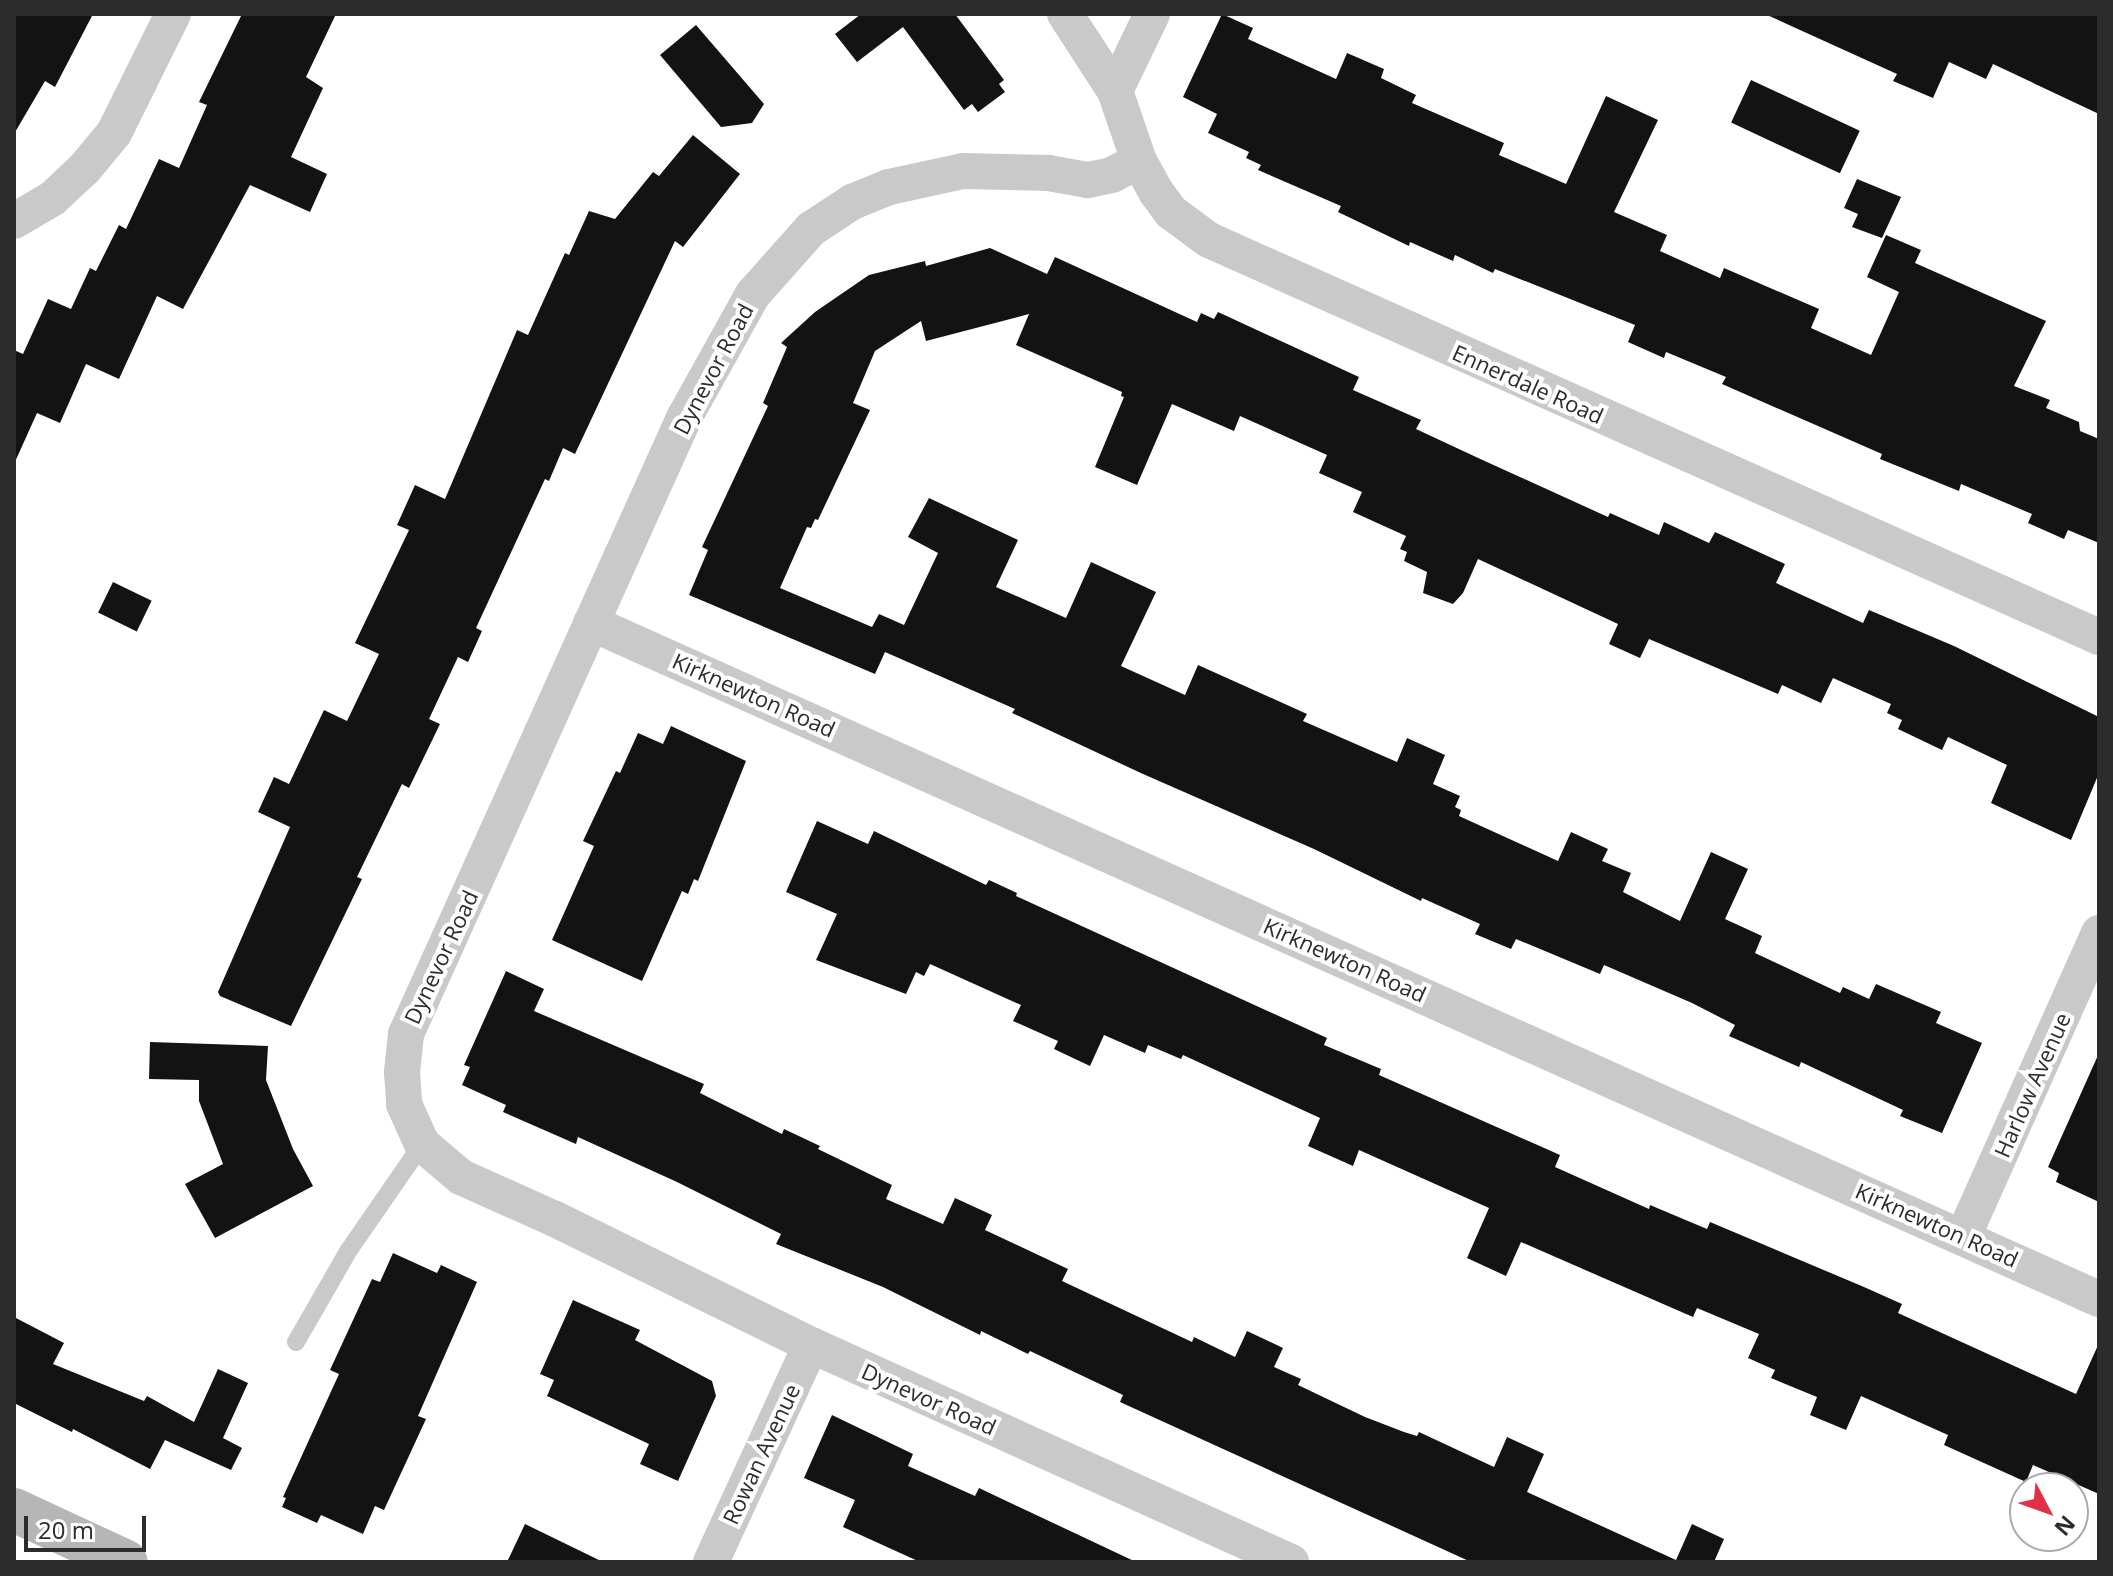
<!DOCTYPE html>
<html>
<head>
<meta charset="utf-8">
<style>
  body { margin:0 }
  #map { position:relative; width:2113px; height:1576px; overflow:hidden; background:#fff; font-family:"Open Sans",sans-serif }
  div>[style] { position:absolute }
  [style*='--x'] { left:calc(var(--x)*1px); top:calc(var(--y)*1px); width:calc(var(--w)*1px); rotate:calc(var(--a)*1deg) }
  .building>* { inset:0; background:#131313; transform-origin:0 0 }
  .service>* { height:18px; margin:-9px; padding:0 9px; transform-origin:9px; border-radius:9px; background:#c9c9c9 }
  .minor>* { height:36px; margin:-18px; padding:0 18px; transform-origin:18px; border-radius:18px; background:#c9c9c9 }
  .secondary>* { height:44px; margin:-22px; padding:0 22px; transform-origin:22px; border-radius:22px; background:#b6b6b6 }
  span { translate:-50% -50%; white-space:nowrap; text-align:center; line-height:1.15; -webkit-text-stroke:8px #fff; paint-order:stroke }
  .street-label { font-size:22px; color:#2c2c2c }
  .frame { position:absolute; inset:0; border:16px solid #2c2c2c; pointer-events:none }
  .north { position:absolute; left:2009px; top:1472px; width:80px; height:80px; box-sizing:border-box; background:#fff; border:2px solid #ababab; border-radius:50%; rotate:131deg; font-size:22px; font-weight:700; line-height:32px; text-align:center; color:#2c2c2c }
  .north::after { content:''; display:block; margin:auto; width:28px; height:36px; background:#e03148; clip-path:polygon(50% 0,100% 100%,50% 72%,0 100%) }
  .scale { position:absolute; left:24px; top:1516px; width:122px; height:36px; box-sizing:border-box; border:4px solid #2c2c2c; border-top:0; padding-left:10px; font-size:24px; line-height:28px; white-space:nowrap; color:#2c2c2c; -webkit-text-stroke:6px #fff; paint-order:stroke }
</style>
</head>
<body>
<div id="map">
  <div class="building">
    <div style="clip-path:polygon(14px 14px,93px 14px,55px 87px,45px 81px,14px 134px)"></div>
    <div style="clip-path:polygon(242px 14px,336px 14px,306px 77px,323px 88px,291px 157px,327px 174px,310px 212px,250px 185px,183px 309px,157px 296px,119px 379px,86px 364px,60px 423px,37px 413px,14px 464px,14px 350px,23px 354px,48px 299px,71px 309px,90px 268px,96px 271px,119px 225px,126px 229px,159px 159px,179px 168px,207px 105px,199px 102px)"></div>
    <div style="clip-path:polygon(861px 14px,955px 14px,1004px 80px,999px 84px,1005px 92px,978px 112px,972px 104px,964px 110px,903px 27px,857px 62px,835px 34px)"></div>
    <div style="clip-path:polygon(1222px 14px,1253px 28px,1248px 39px,1336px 79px,1347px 53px,1384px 69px,1381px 78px,1416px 95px,1412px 103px,1504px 143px,1499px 155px,1566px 184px,1606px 96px,1658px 120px,1614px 212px,1667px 235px,1660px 251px,1720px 278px,1724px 268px,1819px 309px,1811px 328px,1871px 355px,1899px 292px,1867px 277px,1886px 235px,1921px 250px,1915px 263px,2046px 321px,2014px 386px,2050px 400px,2046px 408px,2079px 422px,2080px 431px,2099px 439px,2099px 543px,2068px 530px,2064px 539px,2028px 523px,2032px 514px,1961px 484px,1959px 491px,1880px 459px,1882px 454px,1722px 384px,1726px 377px,1666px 352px,1664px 358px,1628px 342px,1635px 325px,1495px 269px,1493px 273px,1455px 255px,1453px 261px,1410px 242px,1409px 246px,1338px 212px,1341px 206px,1258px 170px,1261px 165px,1246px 158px,1249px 152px,1208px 133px,1217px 114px,1183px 97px)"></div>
    <div style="clip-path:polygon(1765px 14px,2099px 14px,2099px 114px,1993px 64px,1986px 79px,1949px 62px,1933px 98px,1893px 81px,1897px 74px)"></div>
    <div style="clip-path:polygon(696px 25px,764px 104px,752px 123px,721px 127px,660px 55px)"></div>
    <div style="left:1751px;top:80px;width:120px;height:47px;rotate:25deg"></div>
    <div style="clip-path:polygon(693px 135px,740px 174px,683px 247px,675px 241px,575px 454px,563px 448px,549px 481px,545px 479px,476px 628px,482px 631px,468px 662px,458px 657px,429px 719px,440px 724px,409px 788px,402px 784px,357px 877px,362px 879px,291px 1026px,220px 996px,218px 992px,290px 827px,258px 812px,274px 777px,289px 784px,324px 710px,347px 721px,379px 654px,355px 643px,409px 530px,397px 525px,415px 485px,445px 499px,517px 330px,528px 335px,565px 253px,569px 255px,589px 211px,615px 219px,653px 172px,659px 176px)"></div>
    <div style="clip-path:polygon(1857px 179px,1901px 197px,1882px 238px,1852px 227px,1858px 214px,1844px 208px)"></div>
    <div style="clip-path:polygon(990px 248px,1047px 274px,1055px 257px,1197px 322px,1201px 313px,1214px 319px,1218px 312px,1359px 377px,1353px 390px,1421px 420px,1416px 429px,1476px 457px,1608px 517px,1610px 513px,1659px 535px,1664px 522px,1709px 543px,1715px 532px,1785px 564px,1776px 583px,1863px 623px,1869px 610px,1954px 646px,2099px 717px,2099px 773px,2071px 840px,1991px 803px,2007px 765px,1948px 737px,1942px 750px,1898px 729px,1902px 720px,1887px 713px,1891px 704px,1833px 678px,1821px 703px,1782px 685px,1778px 694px,1649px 639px,1640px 658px,1609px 644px,1618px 624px,1478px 559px,1463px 593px,1453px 604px,1423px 593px,1427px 572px,1404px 561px,1407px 552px,1400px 549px,1406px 536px,1353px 512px,1362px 492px,1319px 473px,1327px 455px,1240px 416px,1234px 431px,1172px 404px,1137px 485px,1095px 467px,1124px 397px,1121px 396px,1122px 392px,1016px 345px,1029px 314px,926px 341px,921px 321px,875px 351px,853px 403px,870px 410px,818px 520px,815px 519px,811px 528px,807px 527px,780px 588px,872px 627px,879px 614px,904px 625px,938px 553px,908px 537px,929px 498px,1018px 540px,996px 587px,1066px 618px,1091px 562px,1156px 592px,1121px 666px,1185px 695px,1198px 665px,1307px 714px,1303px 721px,1397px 762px,1407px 738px,1445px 755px,1433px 784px,1460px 796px,1455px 807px,1461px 810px,1459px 816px,1558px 861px,1571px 832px,1608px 849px,1602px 861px,1631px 873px,1623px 892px,1680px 921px,1711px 852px,1748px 869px,1725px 919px,1762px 936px,1755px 953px,1840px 993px,1843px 987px,1869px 999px,1876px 984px,1941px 1012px,1936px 1023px,1982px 1043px,1942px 1133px,1900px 1116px,1903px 1110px,1801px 1062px,1799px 1067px,1729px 1036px,1735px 1025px,1692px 1003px,1604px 965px,1600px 974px,1516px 939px,1511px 949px,1475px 934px,1480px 924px,1422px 898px,1421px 901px,1314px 849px,1143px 774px,1012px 713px,1015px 709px,885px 652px,875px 674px,689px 595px,708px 550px,702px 547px,768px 406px,763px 403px,787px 347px,781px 343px,815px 312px,869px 275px,925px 261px,926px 266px)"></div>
    <div style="left:113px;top:582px;width:43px;height:34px;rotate:26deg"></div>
    <div style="clip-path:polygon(671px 726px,746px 761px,698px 881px,694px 879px,688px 894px,682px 891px,642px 981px,552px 940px,594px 846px,583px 841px,616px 771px,620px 773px,638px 733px,663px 744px)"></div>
    <div style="clip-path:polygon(817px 821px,868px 844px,874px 831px,986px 885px,989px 880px,1017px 893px,1016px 896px,1327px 1038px,1324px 1045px,1381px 1069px,1379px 1075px,1560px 1155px,1555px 1167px,1649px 1209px,1650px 1205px,1707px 1229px,1710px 1222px,1864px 1287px,1902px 1304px,1898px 1313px,2076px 1394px,2099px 1343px,2099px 1494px,2033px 1465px,2026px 1482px,1944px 1445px,1948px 1435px,1861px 1396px,1846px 1430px,1810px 1415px,1817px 1397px,1771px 1378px,1775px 1370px,1748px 1358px,1759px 1334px,1697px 1308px,1693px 1317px,1521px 1242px,1506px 1276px,1467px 1258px,1489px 1208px,1359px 1150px,1353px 1166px,1308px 1146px,1320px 1118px,1183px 1055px,1181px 1059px,1148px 1045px,1145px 1053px,1104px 1035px,1090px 1066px,1054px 1049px,1058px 1041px,1013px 1021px,1021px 1005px,930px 964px,924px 976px,916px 972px,906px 994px,816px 960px,837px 914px,786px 892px)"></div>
    <div style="clip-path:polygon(506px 971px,544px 989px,534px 1011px,704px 1084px,700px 1093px,782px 1134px,784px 1129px,820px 1146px,818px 1149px,892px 1185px,886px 1199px,943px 1224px,955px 1198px,992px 1215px,985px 1230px,1068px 1269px,1062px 1281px,1192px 1342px,1194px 1337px,1235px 1357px,1247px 1331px,1283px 1348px,1274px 1367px,1301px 1379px,1298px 1385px,1365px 1417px,1404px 1432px,1417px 1436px,1419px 1432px,1494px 1467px,1507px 1437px,1544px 1454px,1527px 1492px,1676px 1560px,1692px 1524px,1724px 1539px,1714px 1562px,1471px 1562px,1120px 1402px,1123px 1395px,1030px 1351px,1028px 1354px,981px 1331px,980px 1335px,883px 1287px,776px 1244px,781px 1234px,677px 1182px,578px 1137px,576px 1144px,503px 1112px,506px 1105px,462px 1085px,470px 1067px,464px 1065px)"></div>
    <div style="clip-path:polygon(150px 1042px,268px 1046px,266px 1080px,293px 1149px,313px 1186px,215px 1238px,185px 1184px,223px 1164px,199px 1101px,199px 1080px,149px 1079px)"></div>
    <div style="clip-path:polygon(2099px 1053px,2099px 1202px,2056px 1182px,2059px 1173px,2048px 1167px)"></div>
    <div style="clip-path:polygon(393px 1253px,437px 1273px,441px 1265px,477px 1282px,418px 1416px,426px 1419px,384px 1510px,375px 1506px,363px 1534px,321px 1515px,317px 1523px,282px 1507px,286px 1498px,283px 1497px,339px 1374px,330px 1370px,372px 1279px,380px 1282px)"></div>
    <div style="clip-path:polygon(573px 1300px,640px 1330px,635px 1340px,712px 1381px,716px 1396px,678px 1481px,640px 1464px,649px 1444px,547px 1396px,554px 1380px,540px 1374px)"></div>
    <div style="clip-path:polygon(14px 1317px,64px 1343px,53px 1364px,144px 1401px,147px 1396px,194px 1422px,218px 1369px,248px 1383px,223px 1438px,242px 1448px,231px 1470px,165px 1440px,150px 1469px,73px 1429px,72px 1432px,14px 1403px)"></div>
    <div style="clip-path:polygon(832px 1415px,913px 1454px,908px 1466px,975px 1496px,979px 1488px,1136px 1562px,920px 1562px,843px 1527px,855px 1500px,804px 1478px)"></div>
    <div style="clip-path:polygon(525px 1524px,603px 1562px,507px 1562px)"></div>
  </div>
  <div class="service">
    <div style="--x:296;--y:1342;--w:106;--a:-60.1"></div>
    <div style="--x:349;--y:1250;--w:129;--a:-55.4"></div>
  </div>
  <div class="minor">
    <div style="--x:1065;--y:14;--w:92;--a:57"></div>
    <div style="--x:1115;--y:91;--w:74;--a:71.1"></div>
    <div style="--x:1139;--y:161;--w:37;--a:61"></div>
    <div style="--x:1157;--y:193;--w:24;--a:54"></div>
    <div style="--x:1171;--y:212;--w:47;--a:36.4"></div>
    <div style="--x:1209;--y:240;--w:975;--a:24.04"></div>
    <div style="--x:1115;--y:91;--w:85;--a:-64.3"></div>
    <div style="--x:1139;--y:161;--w:30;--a:153"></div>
    <div style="--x:1112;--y:175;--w:25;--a:168"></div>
    <div style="--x:1088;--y:180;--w:39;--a:-170"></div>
    <div style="--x:1050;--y:173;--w:87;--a:-178.7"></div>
    <div style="--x:963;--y:171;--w:76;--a:167.8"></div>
    <div style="--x:889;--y:187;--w:40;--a:158"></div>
    <div style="--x:852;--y:202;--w:49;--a:146.6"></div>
    <div style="--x:811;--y:229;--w:87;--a:131.7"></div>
    <div style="--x:753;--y:294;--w:142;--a:119.1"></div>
    <div style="--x:684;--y:418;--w:676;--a:114.29"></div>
    <div style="--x:406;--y:1034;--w:38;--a:96"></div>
    <div style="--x:402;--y:1072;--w:32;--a:86"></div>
    <div style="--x:404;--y:1104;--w:44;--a:65.8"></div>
    <div style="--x:422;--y:1144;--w:51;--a:40.2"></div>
    <div style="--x:461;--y:1177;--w:103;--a:24.1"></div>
    <div style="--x:555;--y:1219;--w:285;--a:26.2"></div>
    <div style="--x:811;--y:1345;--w:527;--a:24.33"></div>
    <div style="--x:14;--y:221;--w:45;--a:-30.5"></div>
    <div style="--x:53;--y:198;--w:44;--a:-43.2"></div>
    <div style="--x:85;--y:168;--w:45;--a:-50.4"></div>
    <div style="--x:114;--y:133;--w:133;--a:-63.6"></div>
    <div style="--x:591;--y:623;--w:1653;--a:24.15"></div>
    <div style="--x:1963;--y:1237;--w:333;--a:-65.9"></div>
    <div style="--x:711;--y:1562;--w:239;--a:-65.3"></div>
  </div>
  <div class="secondary">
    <div style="--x:14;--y:1510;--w:123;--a:24.9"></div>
  </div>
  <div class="street-label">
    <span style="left:713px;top:369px;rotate:-62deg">Dynevor Road</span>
    <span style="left:1528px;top:384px;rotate:24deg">Ennerdale Road</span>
    <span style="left:754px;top:695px;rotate:24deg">Kirknewton Road</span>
    <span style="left:441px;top:957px;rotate:-65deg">Dynevor Road</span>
    <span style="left:1345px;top:960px;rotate:24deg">Kirknewton Road</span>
    <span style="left:2032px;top:1085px;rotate:-66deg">Harlow Avenue</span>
    <span style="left:1937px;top:1225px;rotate:24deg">Kirknewton Road</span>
    <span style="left:929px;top:1399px;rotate:24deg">Dynevor Road</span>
    <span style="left:761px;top:1454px;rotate:-65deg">Rowan Avenue</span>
  </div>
  <div class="frame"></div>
  <div class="north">N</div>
  <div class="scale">20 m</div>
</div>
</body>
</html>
